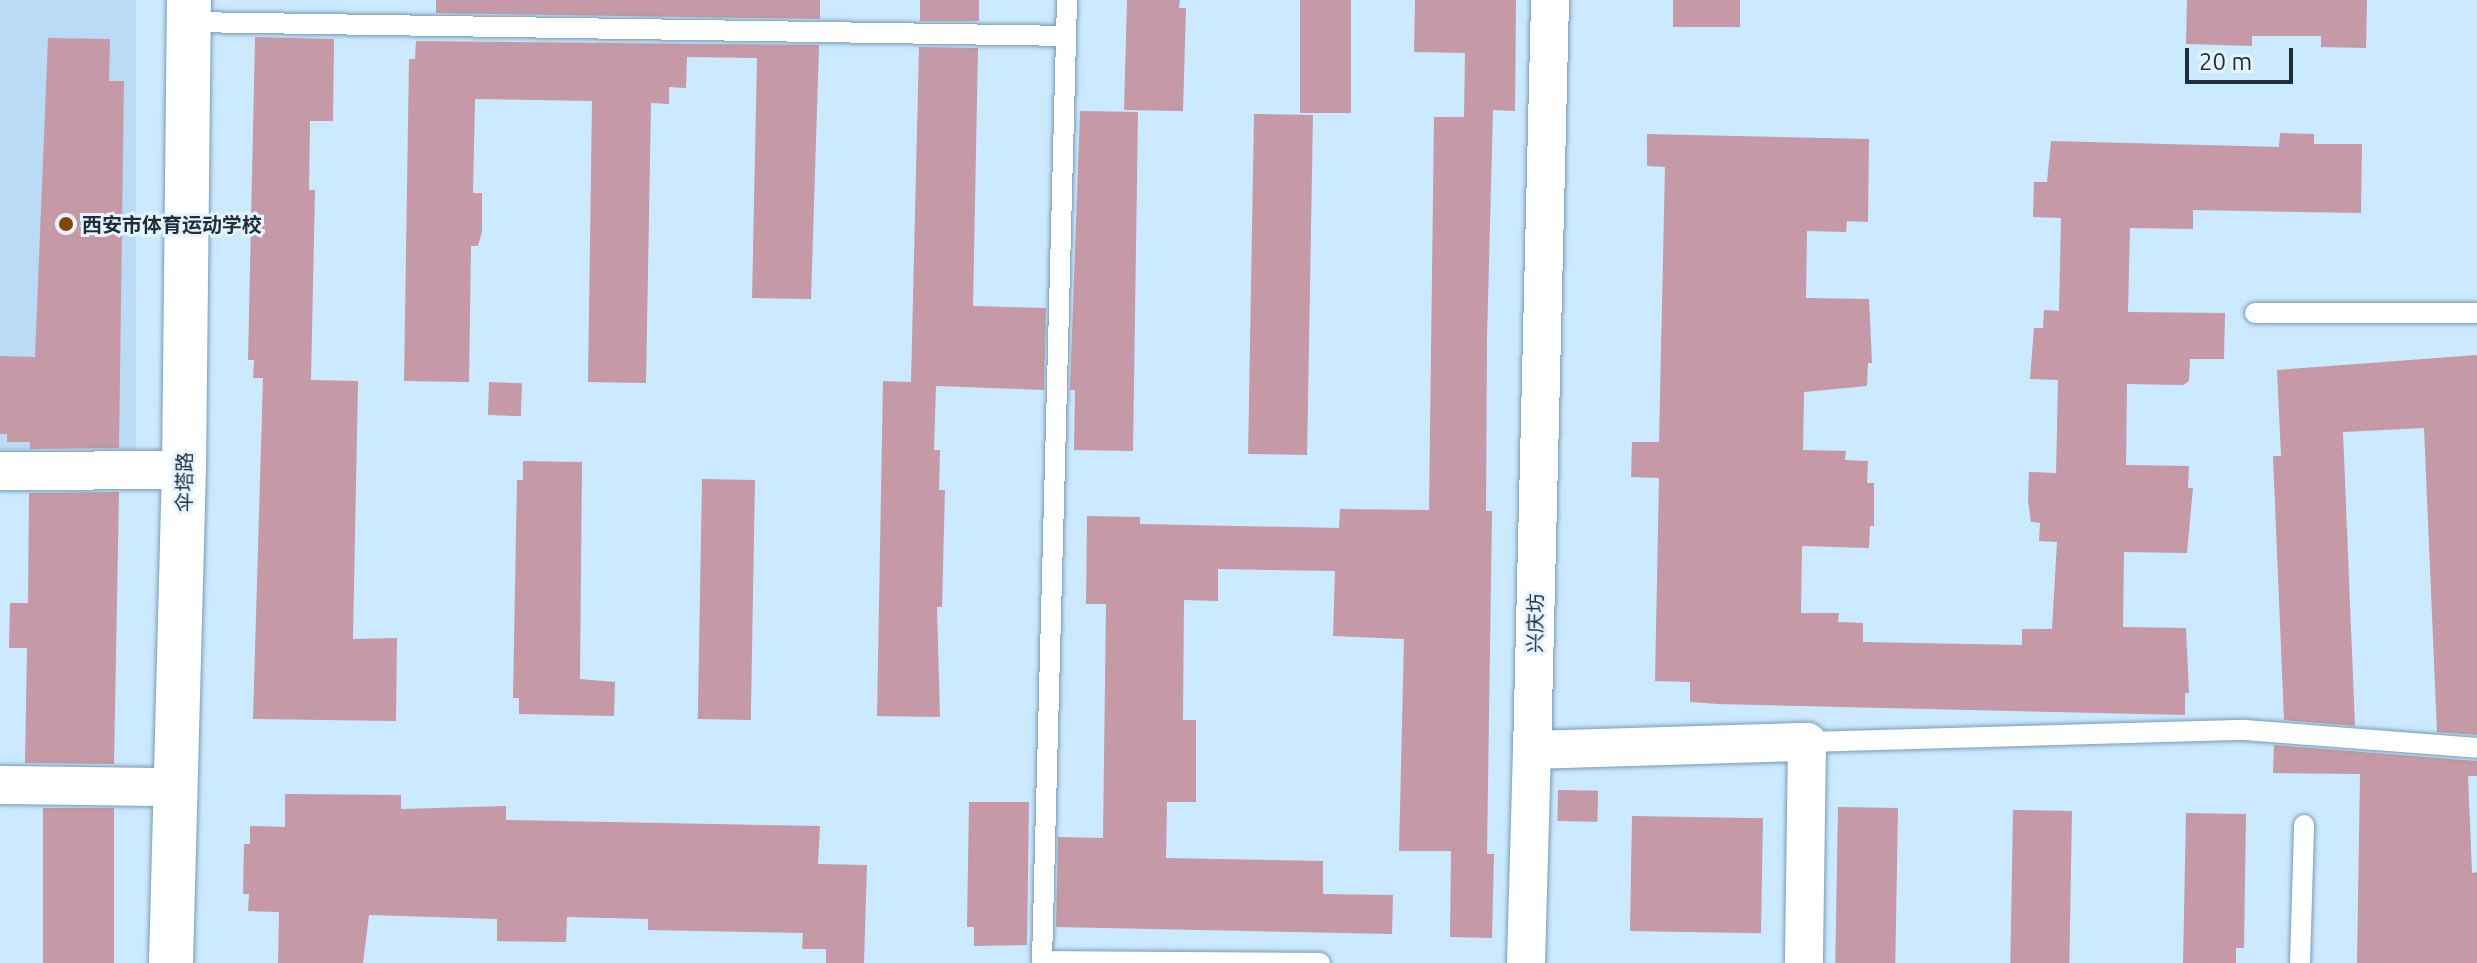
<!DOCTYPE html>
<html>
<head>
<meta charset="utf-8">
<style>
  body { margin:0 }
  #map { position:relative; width:2477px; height:963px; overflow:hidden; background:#cbe9ff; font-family:Ubuntu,"Noto Sans SC",sans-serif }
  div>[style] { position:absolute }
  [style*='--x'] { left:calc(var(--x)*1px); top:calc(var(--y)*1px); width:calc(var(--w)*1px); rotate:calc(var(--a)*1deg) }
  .built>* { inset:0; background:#b9dbf5; transform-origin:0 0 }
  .building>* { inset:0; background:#c599a5; transform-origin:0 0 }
  .roads { filter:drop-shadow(0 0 2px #789bb5) drop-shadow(0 0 2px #789bb5) }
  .service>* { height:20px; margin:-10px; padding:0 10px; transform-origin:10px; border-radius:10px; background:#fff }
  .minor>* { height:38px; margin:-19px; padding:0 19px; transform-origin:19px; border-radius:19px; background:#fff }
  .tertiary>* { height:44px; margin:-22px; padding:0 22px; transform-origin:22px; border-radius:22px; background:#fff }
  .dots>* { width:22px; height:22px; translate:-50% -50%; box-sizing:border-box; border:4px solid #e5f4ff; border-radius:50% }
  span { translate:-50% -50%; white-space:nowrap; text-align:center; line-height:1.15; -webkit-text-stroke:6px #e5f4ff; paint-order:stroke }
  .poi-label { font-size:20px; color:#1f2e38; font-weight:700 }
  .left { translate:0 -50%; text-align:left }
  .street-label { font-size:20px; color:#1f2e38 }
  .scale { position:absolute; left:2185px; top:48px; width:108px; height:36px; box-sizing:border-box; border:4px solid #1f2e38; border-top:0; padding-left:10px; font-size:24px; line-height:28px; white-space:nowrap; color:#1f2e38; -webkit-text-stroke:6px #e5f4ff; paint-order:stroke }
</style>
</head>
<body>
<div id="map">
  <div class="built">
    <div style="left:0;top:0;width:136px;height:449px"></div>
  </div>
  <div class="building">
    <div style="clip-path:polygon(436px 0,820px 0,820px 19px,436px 13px)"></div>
    <div style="left:920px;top:0;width:59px;height:21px"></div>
    <div style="clip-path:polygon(1127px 0,1180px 0,1179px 8px,1186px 8px,1183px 111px,1124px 110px)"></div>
    <div style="left:1300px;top:0;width:51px;height:113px"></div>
    <div style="clip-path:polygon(1415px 0,1516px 0,1515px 111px,1493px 110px,1487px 339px,1486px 511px,1492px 511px,1487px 854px,1494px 854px,1492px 938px,1450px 937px,1451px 851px,1399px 851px,1404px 639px,1333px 636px,1335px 571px,1218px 569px,1218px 601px,1184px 600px,1183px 720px,1196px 720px,1196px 802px,1167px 802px,1166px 858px,1323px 861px,1323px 894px,1393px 895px,1392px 934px,1056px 927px,1058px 837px,1103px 838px,1106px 604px,1086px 604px,1087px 516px,1140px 517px,1140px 524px,1339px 528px,1340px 509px,1429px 510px,1434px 117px,1464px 117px,1465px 53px,1414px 52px)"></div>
    <div style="left:1673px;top:0;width:67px;height:27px"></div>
    <div style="clip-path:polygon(2187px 0,2367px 0,2366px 48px,2321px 47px,2321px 36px,2252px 36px,2252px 46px,2186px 44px)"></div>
    <div style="clip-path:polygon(255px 37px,334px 39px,333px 121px,310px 121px,309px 190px,315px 190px,311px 380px,358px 381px,353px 639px,397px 638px,396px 721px,253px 719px,263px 378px,253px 378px,254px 360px,248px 360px)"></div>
    <div style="clip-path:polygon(48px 38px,110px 39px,109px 81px,124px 81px,119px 448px,30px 449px,30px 442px,7px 442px,7px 434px,0 434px,0 356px,35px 357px)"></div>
    <div style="clip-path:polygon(416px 41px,819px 45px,811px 299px,752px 298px,757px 58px,687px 57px,686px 88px,669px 87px,669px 104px,651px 103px,646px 383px,588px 382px,592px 101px,475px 99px,473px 193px,482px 193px,482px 232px,478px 246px,471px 246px,469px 382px,404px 381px,409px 59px,415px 59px)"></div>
    <div style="clip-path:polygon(919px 47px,978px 48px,973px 306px,1046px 308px,1044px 390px,936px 386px,934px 450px,940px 450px,939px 490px,945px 490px,942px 607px,937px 607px,940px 717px,877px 716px,883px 381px,911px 382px)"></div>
    <div style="clip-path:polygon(1080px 111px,1138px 112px,1133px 451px,1074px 450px,1075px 390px,1070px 390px)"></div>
    <div style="left:1254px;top:114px;width:59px;height:340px;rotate:1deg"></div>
    <div style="clip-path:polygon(2280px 133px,2314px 134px,2314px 144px,2362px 144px,2361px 213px,2193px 210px,2193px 229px,2130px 228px,2128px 312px,2225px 313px,2224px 359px,2190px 359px,2189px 381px,2183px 385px,2127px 384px,2126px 465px,2189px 466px,2188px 488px,2193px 488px,2187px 553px,2124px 552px,2123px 627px,2186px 628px,2189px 693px,2185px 693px,2185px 715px,1718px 704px,1690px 702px,1690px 682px,1655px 681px,1659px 478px,1631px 477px,1632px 442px,1659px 442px,1665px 167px,1647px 166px,1647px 134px,1869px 139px,1868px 222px,1847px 221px,1846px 232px,1807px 231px,1806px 298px,1869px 299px,1872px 363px,1868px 363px,1867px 386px,1804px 392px,1803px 450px,1846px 451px,1845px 460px,1868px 461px,1867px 483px,1874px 483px,1874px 526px,1870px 526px,1869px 548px,1802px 546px,1801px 613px,1839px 613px,1838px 622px,1863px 623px,1863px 642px,2022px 645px,2022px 629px,2052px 629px,2057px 542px,2039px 541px,2040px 523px,2031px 522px,2028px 500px,2029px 472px,2056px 473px,2058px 380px,2030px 379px,2034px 328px,2043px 328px,2044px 310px,2059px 311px,2061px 218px,2033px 217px,2034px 182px,2047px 182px,2051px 141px,2279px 147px)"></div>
    <div style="clip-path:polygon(2477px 355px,2477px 735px,2437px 732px,2424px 428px,2343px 432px,2355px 726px,2284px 720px,2273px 456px,2281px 456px,2277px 370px)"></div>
    <div style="left:489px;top:382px;width:33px;height:33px;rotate:2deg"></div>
    <div style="clip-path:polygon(523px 461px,582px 462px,580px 679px,615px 682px,614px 716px,519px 714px,519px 698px,513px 698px,517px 480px,523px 480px)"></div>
    <div style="left:702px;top:479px;width:53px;height:240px;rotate:1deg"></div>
    <div style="clip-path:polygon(119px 492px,114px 764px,25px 763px,27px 648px,9px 648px,10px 603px,28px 603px,29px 493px)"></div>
    <div style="clip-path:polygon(2274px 745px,2477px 761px,2477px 776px,2468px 776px,2472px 873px,2477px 872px,2477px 963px,2357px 963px,2360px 774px,2273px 773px)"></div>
    <div style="left:1558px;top:790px;width:40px;height:31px;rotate:1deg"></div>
    <div style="clip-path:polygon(285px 794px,401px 795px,401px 809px,506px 806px,506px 820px,820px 826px,818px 864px,867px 865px,864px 963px,826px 963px,826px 949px,802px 949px,803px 933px,648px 930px,648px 919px,567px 917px,566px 942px,497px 941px,497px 919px,369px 915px,363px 963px,278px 963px,279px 912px,248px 911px,249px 894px,243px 894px,244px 844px,250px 844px,250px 826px,285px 827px)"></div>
    <div style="clip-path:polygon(969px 802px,1029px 802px,1027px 945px,974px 946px,974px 927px,967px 927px)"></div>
    <div style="left:1838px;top:807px;width:60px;height:156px;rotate:1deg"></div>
    <div style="left:43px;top:808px;width:71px;height:155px"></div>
    <div style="left:2013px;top:810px;width:59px;height:153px;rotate:1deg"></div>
    <div style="clip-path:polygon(2186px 813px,2246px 814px,2244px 948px,2236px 948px,2236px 963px,2183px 963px)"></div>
    <div style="left:1632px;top:816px;width:131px;height:115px;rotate:1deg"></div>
  </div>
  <div class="roads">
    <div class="service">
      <div style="--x:1067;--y:0;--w:961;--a:91.49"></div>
      <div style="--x:1042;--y:961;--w:278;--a:0.4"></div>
      <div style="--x:189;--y:22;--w:877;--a:0.91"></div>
      <div style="--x:2255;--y:313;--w:222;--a:0"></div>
      <div style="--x:1807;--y:742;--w:438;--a:-1.6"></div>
      <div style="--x:2245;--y:730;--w:233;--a:4.4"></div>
      <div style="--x:2300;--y:963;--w:138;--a:-88.3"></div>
    </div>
    <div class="minor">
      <div style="--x:1550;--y:0;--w:750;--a:91.37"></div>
      <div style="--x:1532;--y:750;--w:275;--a:-1.7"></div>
      <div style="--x:1807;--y:742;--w:221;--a:90.8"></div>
      <div style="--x:0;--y:471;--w:184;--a:-0.3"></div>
      <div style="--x:0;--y:785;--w:176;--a:0.7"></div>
      <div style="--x:1526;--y:963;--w:213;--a:-88.4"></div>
    </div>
    <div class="tertiary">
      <div style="--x:171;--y:963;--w:493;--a:-88.5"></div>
      <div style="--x:184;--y:470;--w:470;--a:-89.4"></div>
    </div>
  </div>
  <div class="dots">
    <div style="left:66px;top:224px;background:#824600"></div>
  </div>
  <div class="poi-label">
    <span class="left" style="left:82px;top:224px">西安市体育运动学校</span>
  </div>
  <div class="street-label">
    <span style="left:184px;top:482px;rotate:-89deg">伞塔路</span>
    <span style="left:1535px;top:623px;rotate:-89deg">兴庆坊</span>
  </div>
  <div class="scale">20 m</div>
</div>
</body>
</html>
